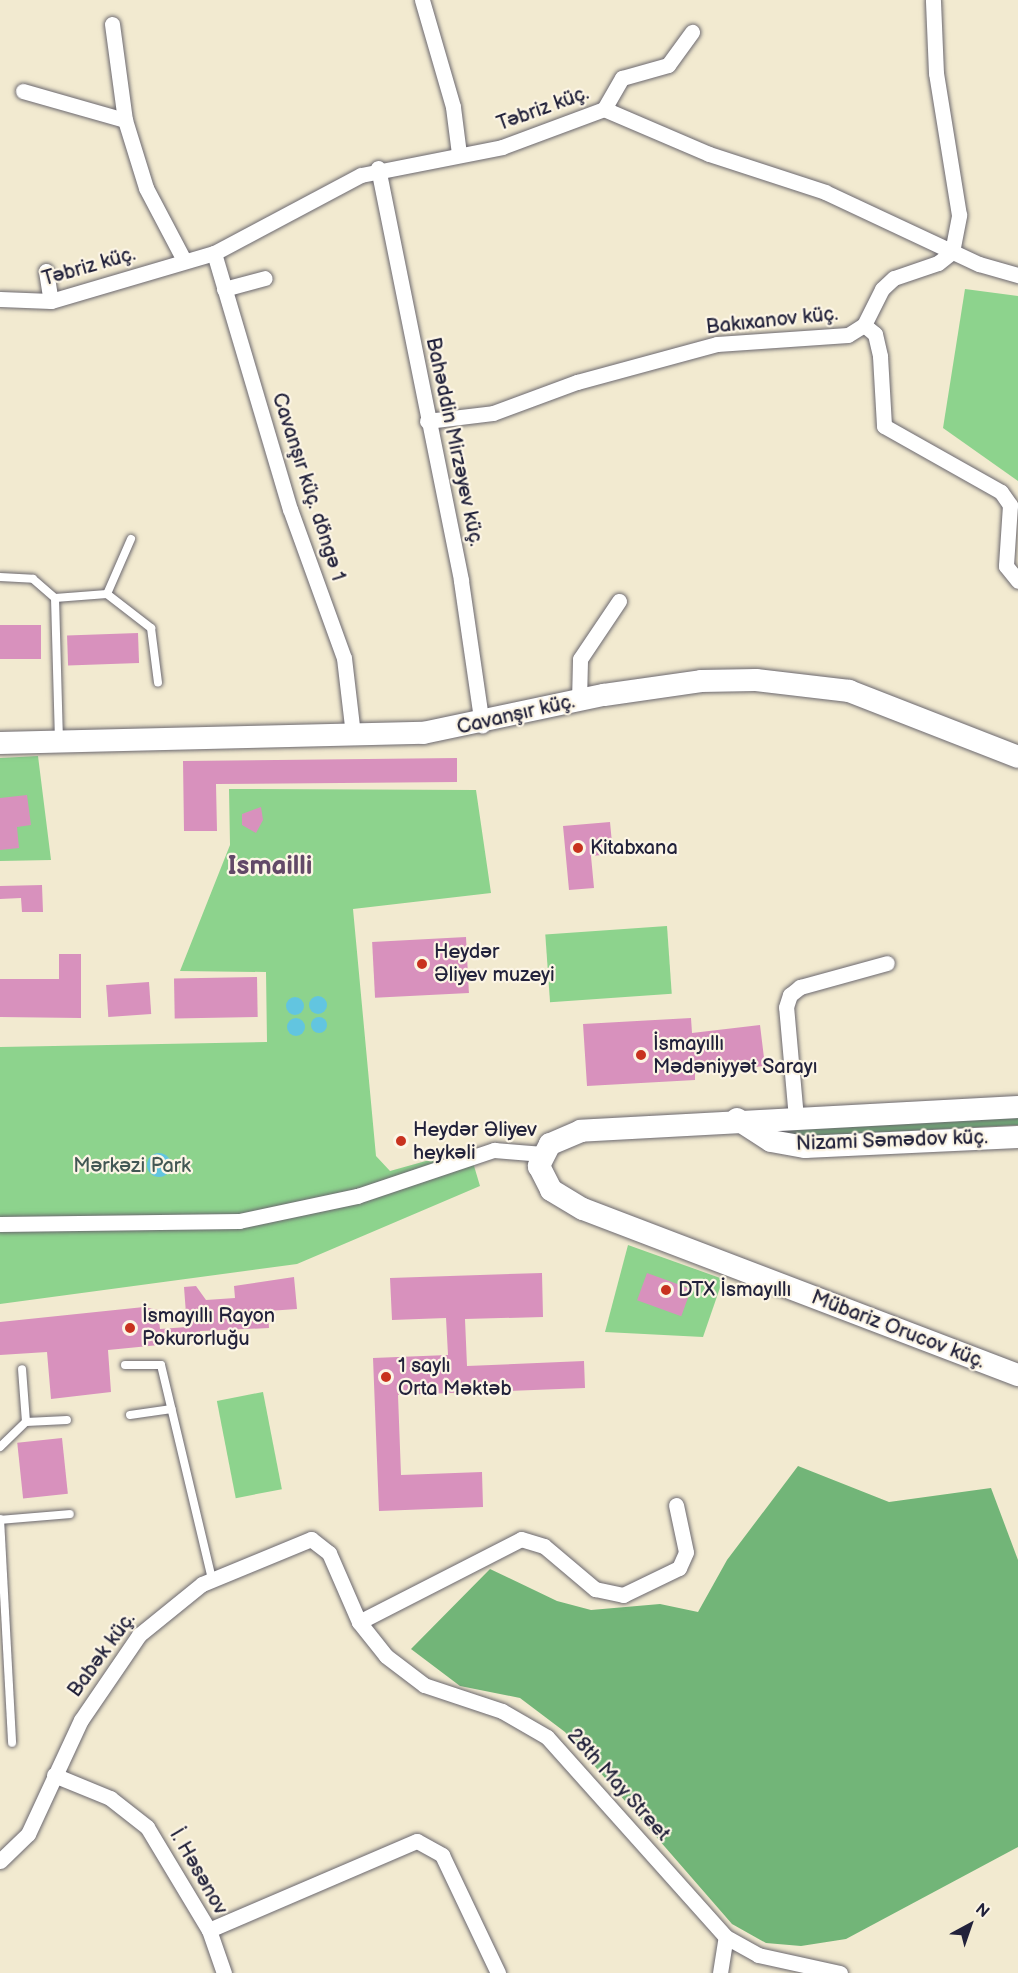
<!DOCTYPE html>
<html>
<head>
<meta charset="utf-8">
<style>
  body { margin:0 }
  #map { position:relative; width:1018px; height:1973px; overflow:hidden; background:#f2ead0; font-family:"Balsamiq Sans",sans-serif }
  div>[style] { position:absolute }
  [style*='--x'] { left:calc(var(--x)*1px); top:calc(var(--y)*1px); width:calc(var(--w)*1px); rotate:calc(var(--a)*1deg) }
  .green>* { inset:0; background:#8dd38d; transform-origin:0 0 }
  .forest>* { inset:0; background:#72b578 }
  .water>* { inset:0; background:#62c5e0 }
  .round { border-radius:50% }
  .building>* { inset:0; background:#d891bd; transform-origin:0 0 }
  .roads { filter:drop-shadow(0 0 2px #6b686f) drop-shadow(0 0 2px #6b686f) }
  .lane>* { height:8px; margin:-4px; padding:0 4px; transform-origin:4px; border-radius:4px; background:#fff }
  .street>* { height:15px; margin:-7.5px; padding:0 7.5px; transform-origin:7.5px; border-radius:7.5px; background:#fff }
  .secondary>* { height:22px; margin:-11px; padding:0 11px; transform-origin:11px; border-radius:11px; background:#fff }
  .dots>* { width:16px; height:16px; translate:-50% -50%; box-sizing:border-box; border:3px solid #fcf5e5; border-radius:50% }
  span { translate:-50% -50%; white-space:nowrap; text-align:center; line-height:1.15; -webkit-text-stroke:4.5px #fcf5e5; paint-order:stroke }
  .street-label { font-size:20px; color:#22223b }
  .poi-label { font-size:20px; color:#22223b }
  .left { translate:0 -50%; text-align:left }
  .park-label { font-size:20px; color:#425754 }
  .district-label { font-size:26px; color:#624968; font-weight:700 }
  .north { position:absolute; left:940px; top:1895px; width:60px; height:60px; -webkit-text-stroke:4px #fcf5e5; paint-order:stroke; rotate:40deg; font-size:16px; font-weight:700; line-height:24px; text-align:center; color:#22223b }
  .north::after { content:''; display:block; margin:auto; width:21px; height:27px; background:#22223b; clip-path:polygon(50% 0,100% 100%,50% 72%,0 100%) }
</style>
</head>
<body>
<div id="map">
  <div class="green">
    <div style="clip-path:polygon(965px 289px,1018px 296px,1018px 481px,943px 428px)"></div>
    <div style="clip-path:polygon(38px 756px,51px 860px,0 861px,0 758px)"></div>
    <div style="clip-path:polygon(229px 789px,476px 790px,491px 893px,353px 909px,376px 1156px,390px 1171px,469px 1149px,480px 1186px,297px 1264px,0 1304px,0 1047px,267px 1042px,266px 972px,180px 971px,230px 845px)"></div>
    <div style="left:667px;top:926px;width:68px;height:122px;rotate:86deg"></div>
    <div style="clip-path:polygon(628px 1245px,723px 1279px,703px 1337px,605px 1332px)"></div>
    <div style="left:263px;top:1392px;width:99px;height:47px;rotate:79deg"></div>
  </div>
  <div class="forest">
    <div style="clip-path:polygon(1018px 1114px,1018px 1125px,792px 1137px,767px 1126px)"></div>
    <div style="clip-path:polygon(798px 1466px,889px 1502px,991px 1488px,1018px 1560px,1018px 1847px,846px 1939px,801px 1946px,766px 1943px,732px 1924px,565px 1732px,520px 1698px,460px 1686px,411px 1649px,490px 1569px,557px 1601px,591px 1610px,660px 1604px,698px 1612px,727px 1560px)"></div>
  </div>
  <div class="water">
    <div class="round" style="left:309px;top:996px;width:18px;height:18px"></div>
    <div class="round" style="left:286px;top:997px;width:18px;height:18px"></div>
    <div class="round" style="left:311px;top:1017px;width:16px;height:16px"></div>
    <div class="round" style="left:287px;top:1018px;width:18px;height:18px"></div>
    <div class="round" style="left:147px;top:1153px;width:24px;height:24px"></div>
  </div>
  <div class="building">
    <div style="left:0;top:625px;width:41px;height:34px"></div>
    <div style="left:138px;top:633px;width:30px;height:71px;rotate:88deg"></div>
    <div style="clip-path:polygon(457px 758px,457px 782px,216px 784px,217px 831px,184px 831px,183px 761px)"></div>
    <div style="clip-path:polygon(27px 795px,31px 825px,17px 827px,19px 848px,0 850px,0 798px)"></div>
    <div style="clip-path:polygon(261px 807px,263px 820px,256px 833px,242px 825px,242px 814px)"></div>
    <div style="clip-path:polygon(610px 822px,613px 854px,591px 856px,594px 888px,569px 890px,563px 826px)"></div>
    <div style="clip-path:polygon(42px 885px,43px 912px,22px 912px,21px 898px,0 899px,0 886px)"></div>
    <div style="left:466px;top:937px;width:56px;height:94px;rotate:87deg"></div>
    <div style="clip-path:polygon(59px 954px,81px 954px,81px 1018px,0 1017px,0 979px,59px 979px)"></div>
    <div style="left:257px;top:977px;width:40px;height:83px;rotate:89deg"></div>
    <div style="left:149px;top:982px;width:32px;height:43px;rotate:86deg"></div>
    <div style="clip-path:polygon(691px 1018px,692px 1033px,760px 1025px,765px 1066px,695px 1074px,695px 1080px,587px 1086px,583px 1024px)"></div>
    <div style="clip-path:polygon(542px 1273px,543px 1317px,465px 1319px,467px 1366px,584px 1361px,585px 1388px,398px 1395px,401px 1475px,482px 1472px,483px 1507px,379px 1511px,373px 1358px,448px 1355px,446px 1318px,392px 1320px,390px 1278px)"></div>
    <div style="left:647px;top:1273px;width:47px;height:29px;rotate:20deg"></div>
    <div style="clip-path:polygon(294px 1277px,297px 1309px,268px 1311px,269px 1328px,200px 1331px,200px 1341px,108px 1350px,111px 1392px,51px 1399px,47px 1352px,0 1355px,0 1322px,144px 1307px,158px 1310px,160px 1329px,187px 1327px,184px 1287px,196px 1286px,206px 1300px,235px 1298px,234px 1286px)"></div>
    <div style="left:62px;top:1438px;width:56px;height:45px;rotate:84deg"></div>
  </div>
  <div class="roads">
    <div class="lane">
      <div style="--x:0;--y:577;--w:33;--a:3"></div>
      <div style="--x:33;--y:579;--w:29;--a:41"></div>
      <div style="--x:55;--y:598;--w:141;--a:88.4"></div>
      <div style="--x:107;--y:594;--w:56;--a:37.7"></div>
      <div style="--x:151;--y:628;--w:55;--a:82.7"></div>
      <div style="--x:55;--y:598;--w:52;--a:-4.4"></div>
      <div style="--x:107;--y:594;--w:60;--a:-66.4"></div>
      <div style="--x:125;--y:1365;--w:36;--a:0"></div>
      <div style="--x:161;--y:1365;--w:220;--a:76.6"></div>
      <div style="--x:130;--y:1415;--w:42;--a:-8.1"></div>
      <div style="--x:26;--y:1422;--w:41;--a:-2.8"></div>
      <div style="--x:0;--y:1447;--w:36;--a:-44"></div>
      <div style="--x:26;--y:1422;--w:53;--a:-94.3"></div>
      <div style="--x:0;--y:1519;--w:224;--a:86.9"></div>
      <div style="--x:0;--y:1520;--w:70;--a:-4.9"></div>
    </div>
    <div class="street">
      <div style="--x:422;--y:0;--w:111;--a:73.8"></div>
      <div style="--x:453;--y:107;--w:47;--a:82.7"></div>
      <div style="--x:112;--y:24;--w:97;--a:82.3"></div>
      <div style="--x:125;--y:120;--w:71;--a:72.8"></div>
      <div style="--x:146;--y:188;--w:81;--a:62.2"></div>
      <div style="--x:23;--y:91;--w:106;--a:15.9"></div>
      <div style="--x:604;--y:109;--w:36;--a:-60"></div>
      <div style="--x:622;--y:78;--w:48;--a:-15.8"></div>
      <div style="--x:668;--y:65;--w:41;--a:-54"></div>
      <div style="--x:378;--y:168;--w:421;--a:78.6"></div>
      <div style="--x:461;--y:581;--w:146;--a:81.7"></div>
      <div style="--x:214;--y:253;--w:267;--a:73.5"></div>
      <div style="--x:290;--y:509;--w:158;--a:70.1"></div>
      <div style="--x:344;--y:658;--w:78;--a:83.3"></div>
      <div style="--x:46;--y:271;--w:30;--a:81"></div>
      <div style="--x:224;--y:289;--w:42;--a:-15"></div>
      <div style="--x:0;--y:299;--w:51;--a:2.2"></div>
      <div style="--x:51;--y:301;--w:170;--a:-16.4"></div>
      <div style="--x:214;--y:253;--w:166;--a:-28"></div>
      <div style="--x:361;--y:175;--w:144;--a:-11.2"></div>
      <div style="--x:502;--y:147;--w:109;--a:-20.4"></div>
      <div style="--x:604;--y:109;--w:114;--a:23.2"></div>
      <div style="--x:709;--y:154;--w:122;--a:18.1"></div>
      <div style="--x:825;--y:192;--w:170;--a:25.1"></div>
      <div style="--x:979;--y:264;--w:41;--a:15.8"></div>
      <div style="--x:864;--y:325;--w:14;--a:39"></div>
      <div style="--x:875;--y:334;--w:23;--a:77"></div>
      <div style="--x:880;--y:356;--w:70;--a:86.7"></div>
      <div style="--x:884;--y:426;--w:134;--a:29.4"></div>
      <div style="--x:1001;--y:492;--w:16;--a:55"></div>
      <div style="--x:1010;--y:505;--w:61;--a:93.8"></div>
      <div style="--x:1006;--y:566;--w:19;--a:51"></div>
      <div style="--x:427;--y:421;--w:66;--a:-6.9"></div>
      <div style="--x:493;--y:413;--w:90;--a:-20.3"></div>
      <div style="--x:577;--y:382;--w:145;--a:-15.2"></div>
      <div style="--x:717;--y:344;--w:131;--a:-3.9"></div>
      <div style="--x:848;--y:335;--w:19;--a:-32"></div>
      <div style="--x:864;--y:325;--w:40;--a:-63.4"></div>
      <div style="--x:882;--y:289;--w:16;--a:-43"></div>
      <div style="--x:894;--y:278;--w:46;--a:-18.8"></div>
      <div style="--x:938;--y:263;--w:18;--a:-38"></div>
      <div style="--x:952;--y:252;--w:38;--a:-79"></div>
      <div style="--x:959;--y:215;--w:144;--a:-99.2"></div>
      <div style="--x:936;--y:73;--w:73;--a:-92.4"></div>
      <div style="--x:579;--y:701;--w:42;--a:-88.6"></div>
      <div style="--x:580;--y:659;--w:70;--a:-56.1"></div>
      <div style="--x:796;--y:1118;--w:111;--a:-95.1"></div>
      <div style="--x:786;--y:1007;--w:13;--a:-72"></div>
      <div style="--x:790;--y:995;--w:13;--a:-39"></div>
      <div style="--x:800;--y:987;--w:90;--a:-15.4"></div>
      <div style="--x:0;--y:1224;--w:239;--a:-0.7"></div>
      <div style="--x:239;--y:1221;--w:121;--a:-12"></div>
      <div style="--x:357;--y:1196;--w:145;--a:-18.6"></div>
      <div style="--x:494;--y:1150;--w:49;--a:4.7"></div>
      <div style="--x:359;--y:1622;--w:182;--a:-27.1"></div>
      <div style="--x:521;--y:1539;--w:24;--a:17"></div>
      <div style="--x:544;--y:1546;--w:67;--a:40.1"></div>
      <div style="--x:595;--y:1589;--w:29;--a:12"></div>
      <div style="--x:623;--y:1595;--w:62;--a:-25.7"></div>
      <div style="--x:679;--y:1568;--w:17;--a:-66"></div>
      <div style="--x:686;--y:1552;--w:48;--a:-102"></div>
      <div style="--x:54;--y:1775;--w:61;--a:22.3"></div>
      <div style="--x:110;--y:1798;--w:47;--a:38.1"></div>
      <div style="--x:147;--y:1827;--w:120;--a:59"></div>
      <div style="--x:209;--y:1930;--w:46;--a:70.8"></div>
      <div style="--x:0;--y:1861;--w:39;--a:-44"></div>
      <div style="--x:28;--y:1834;--w:126;--a:-65.1"></div>
      <div style="--x:81;--y:1720;--w:103;--a:-55.7"></div>
      <div style="--x:139;--y:1635;--w:81;--a:-39"></div>
      <div style="--x:202;--y:1584;--w:118;--a:-22.4"></div>
      <div style="--x:311;--y:1539;--w:23;--a:38"></div>
      <div style="--x:329;--y:1553;--w:75;--a:66.5"></div>
      <div style="--x:359;--y:1622;--w:43;--a:51.5"></div>
      <div style="--x:386;--y:1656;--w:48;--a:37.3"></div>
      <div style="--x:424;--y:1685;--w:82;--a:18.4"></div>
      <div style="--x:502;--y:1711;--w:52;--a:30"></div>
      <div style="--x:547;--y:1737;--w:268;--a:48.2"></div>
      <div style="--x:726;--y:1937;--w:37;--a:29"></div>
      <div style="--x:758;--y:1955;--w:84;--a:12.4"></div>
      <div style="--x:209;--y:1930;--w:226;--a:-23.2"></div>
      <div style="--x:417;--y:1841;--w:29;--a:29"></div>
      <div style="--x:442;--y:1855;--w:131;--a:64.6"></div>
      <div style="--x:720;--y:1973;--w:36;--a:-81"></div>
    </div>
    <div class="secondary">
      <div style="--x:0;--y:743;--w:423;--a:-1.4"></div>
      <div style="--x:423;--y:733;--w:185;--a:-11.9"></div>
      <div style="--x:604;--y:695;--w:98;--a:-8.2"></div>
      <div style="--x:701;--y:681;--w:55;--a:-1"></div>
      <div style="--x:756;--y:680;--w:94;--a:6.7"></div>
      <div style="--x:849;--y:691;--w:181;--a:21.3"></div>
      <div style="--x:1018;--y:1107;--w:438;--a:176.9"></div>
      <div style="--x:581;--y:1131;--w:34;--a:157"></div>
      <div style="--x:550;--y:1144;--w:25;--a:117"></div>
      <div style="--x:539;--y:1166;--w:27;--a:63"></div>
      <div style="--x:551;--y:1190;--w:37;--a:31"></div>
      <div style="--x:583;--y:1209;--w:466;--a:20.9"></div>
      <div style="--x:737;--y:1119;--w:40;--a:32.9"></div>
      <div style="--x:771;--y:1141;--w:35;--a:10"></div>
      <div style="--x:805;--y:1147;--w:213;--a:-2.7"></div>
    </div>
  </div>
  <div class="dots">
    <div style="left:578px;top:848px;background:#c8321e"></div>
    <div style="left:422px;top:964px;background:#c8321e"></div>
    <div style="left:641px;top:1055px;background:#c8321e"></div>
    <div style="left:401px;top:1141px;background:#c8321e"></div>
    <div style="left:666px;top:1290px;background:#c8321e"></div>
    <div style="left:130px;top:1328px;background:#c8321e"></div>
    <div style="left:386px;top:1377px;background:#c8321e"></div>
  </div>
  <div class="street-label">
    <span style="left:543px;top:109px;rotate:-20deg">Təbriz küç.</span>
    <span style="left:89px;top:267px;rotate:-16deg">Təbriz küç.</span>
    <span style="left:772px;top:321px;rotate:-6deg">Bakıxanov küç.</span>
    <span style="left:454px;top:442px;rotate:78deg">Bahəddin Mirzəyev küç.</span>
    <span style="left:308px;top:487px;rotate:72deg">Cavanşır küç. döngə 1</span>
    <span style="left:516px;top:715px;rotate:-13deg">Cavanşır küç.</span>
    <span style="left:892px;top:1141px;rotate:-2deg">Nizami Səmədov küç.</span>
    <span style="left:898px;top:1330px;rotate:21deg">Mübariz Orucov küç.</span>
    <span style="left:102px;top:1655px;rotate:-54deg">Babək küç.</span>
    <span style="left:618px;top:1785px;rotate:48deg">28th May Street</span>
    <span style="left:198px;top:1872px;rotate:60deg">İ. Həsənov</span>
  </div>
  <div class="poi-label">
    <span class="left" style="left:590px;top:848px">Kitabxana</span>
    <span class="left" style="left:434px;top:964px">Heydər<br>Əliyev muzeyi</span>
    <span class="left" style="left:653px;top:1056px">İsmayıllı<br>Mədəniyyət Sarayı</span>
    <span class="left" style="left:413px;top:1142px">Heydər Əliyev<br>heykəli</span>
    <span class="left" style="left:678px;top:1290px">DTX İsmayıllı</span>
    <span class="left" style="left:142px;top:1328px">İsmayıllı Rayon<br>Pokurorluğu</span>
    <span class="left" style="left:398px;top:1378px">1 saylı<br>Orta Məktəb</span>
  </div>
  <div class="park-label">
    <span style="left:132px;top:1166px">Mərkəzi Park</span>
  </div>
  <div class="district-label">
    <span style="left:270px;top:867px">Ismailli</span>
  </div>
  <div class="north">N</div>
</div>
</body>
</html>
